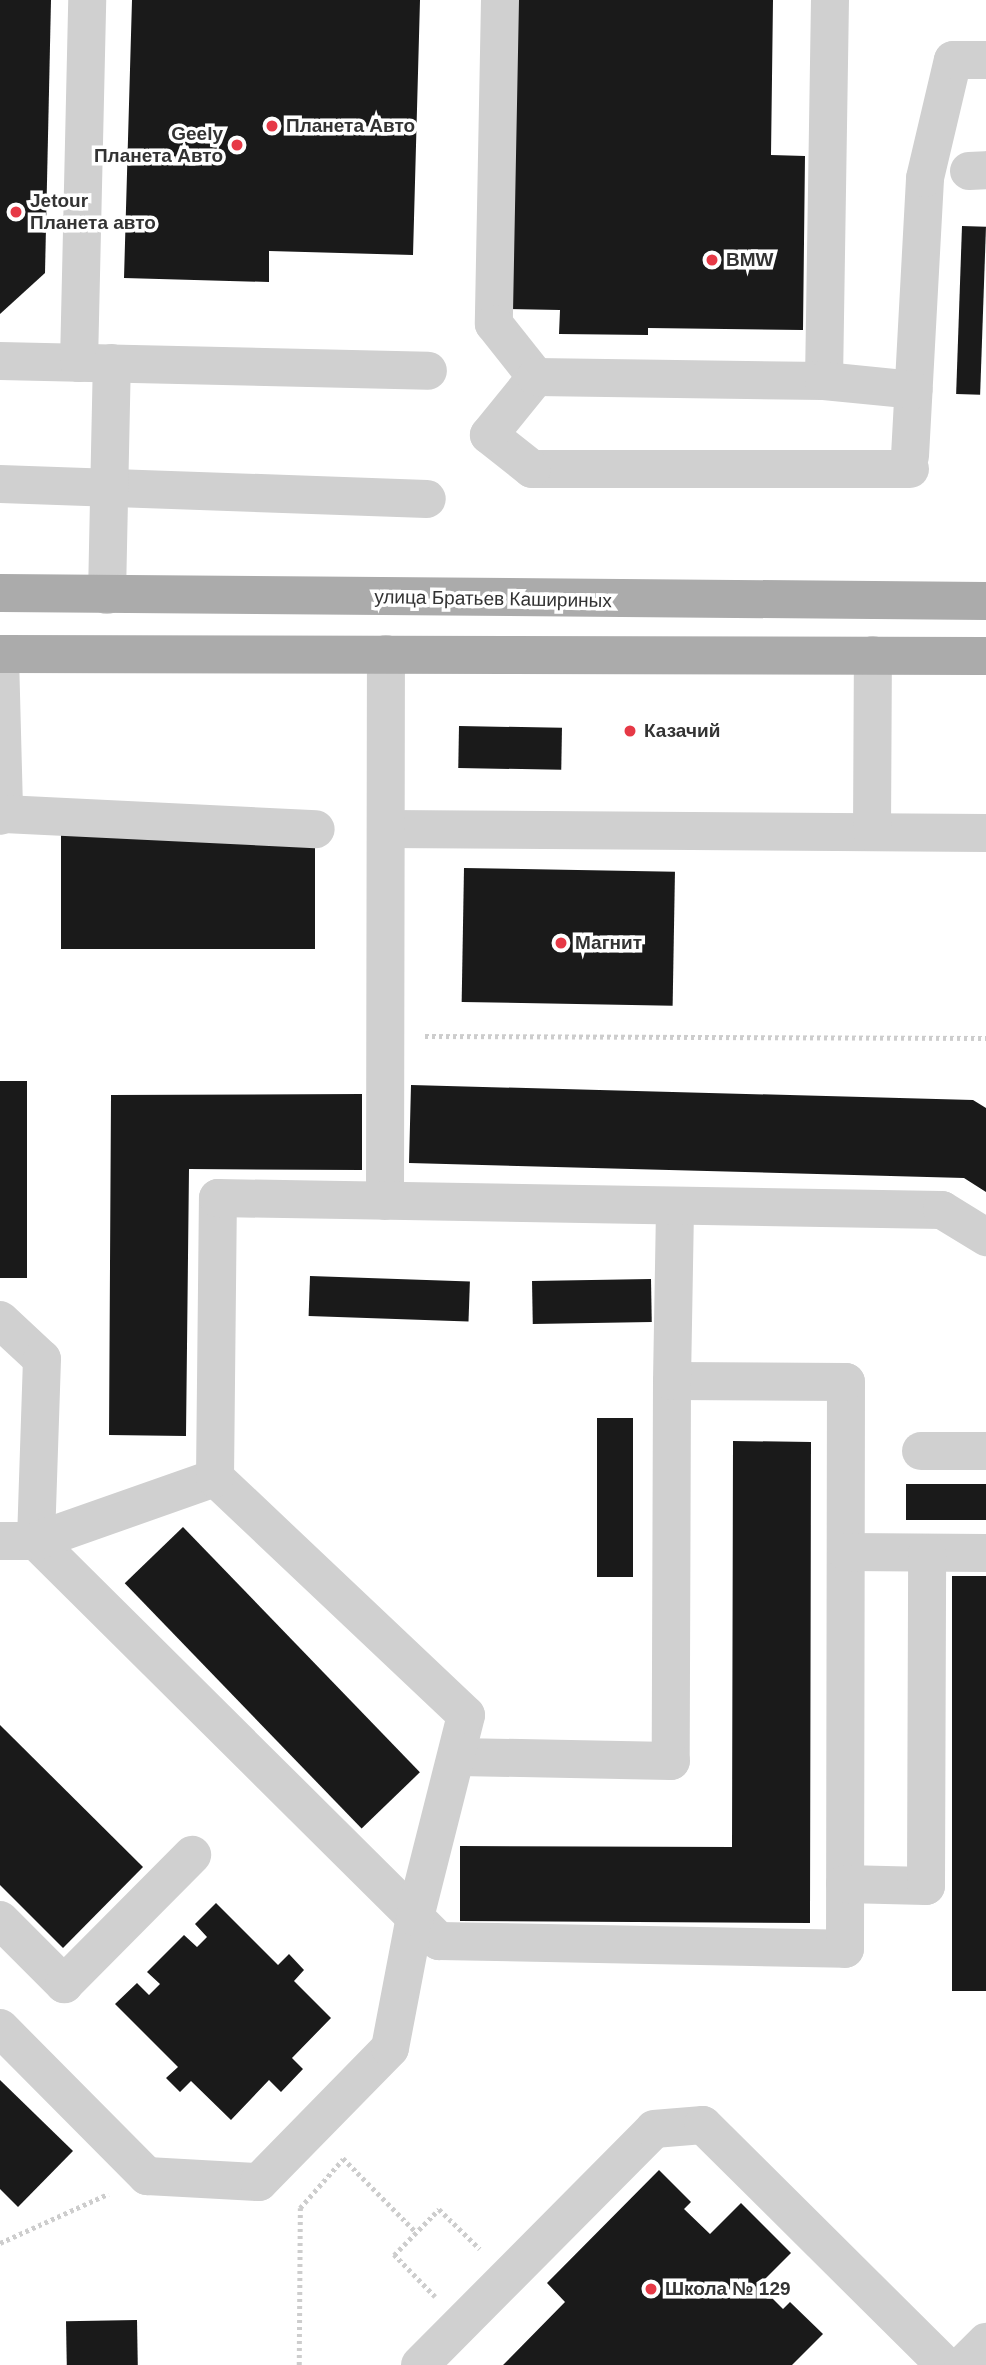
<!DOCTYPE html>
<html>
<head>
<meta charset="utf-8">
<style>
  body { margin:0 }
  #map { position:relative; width:986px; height:2365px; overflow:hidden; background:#fff; font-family:Arial,sans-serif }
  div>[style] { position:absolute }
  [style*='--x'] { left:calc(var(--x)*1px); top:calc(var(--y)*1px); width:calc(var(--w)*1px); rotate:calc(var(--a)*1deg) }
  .building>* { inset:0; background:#1a1a1a; transform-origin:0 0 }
  .path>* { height:4.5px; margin-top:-2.25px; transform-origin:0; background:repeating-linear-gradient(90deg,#cdcdcd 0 3.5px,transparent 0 7px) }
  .minor>* { height:38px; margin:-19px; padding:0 19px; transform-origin:19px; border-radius:19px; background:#d0d0d0 }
  .major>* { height:38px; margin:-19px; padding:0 19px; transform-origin:19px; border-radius:19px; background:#ababab }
  .dots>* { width:19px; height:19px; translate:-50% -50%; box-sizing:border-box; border:4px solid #fff; border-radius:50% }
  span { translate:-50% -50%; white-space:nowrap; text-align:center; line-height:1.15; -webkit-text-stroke:7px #fff; paint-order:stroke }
  .poi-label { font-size:19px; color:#333; font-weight:700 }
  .left { translate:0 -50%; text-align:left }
  .right { translate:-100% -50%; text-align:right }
  .street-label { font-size:19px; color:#333 }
</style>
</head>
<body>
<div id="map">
  <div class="building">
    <div style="clip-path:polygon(0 0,51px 0,45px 273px,0 314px)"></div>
    <div style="clip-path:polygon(132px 0,420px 0,413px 255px,269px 251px,269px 282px,124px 278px)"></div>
    <div style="clip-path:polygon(508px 0,773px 0,771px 155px,805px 156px,803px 330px,648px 328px,648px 335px,559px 334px,560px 310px,505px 309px)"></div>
    <div style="left:962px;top:226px;width:24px;height:168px;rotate:2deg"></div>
    <div style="left:459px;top:726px;width:103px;height:42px;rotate:1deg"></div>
    <div style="left:61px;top:835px;width:254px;height:114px"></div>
    <div style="left:464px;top:868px;width:211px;height:134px;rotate:1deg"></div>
    <div style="left:0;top:1081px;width:27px;height:197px"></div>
    <div style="clip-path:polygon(411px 1085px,973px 1100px,986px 1108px,986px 1192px,964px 1178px,409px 1163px)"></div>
    <div style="clip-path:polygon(362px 1094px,362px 1170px,189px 1169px,186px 1436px,109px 1435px,111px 1095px)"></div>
    <div style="left:310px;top:1276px;width:160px;height:40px;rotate:2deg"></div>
    <div style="left:651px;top:1279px;width:43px;height:119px;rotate:89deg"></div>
    <div style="left:597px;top:1418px;width:36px;height:159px"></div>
    <div style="clip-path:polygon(733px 1441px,811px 1442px,810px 1923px,460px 1921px,460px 1846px,732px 1847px)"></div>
    <div style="left:906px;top:1484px;width:80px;height:36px"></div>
    <div style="left:183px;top:1527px;width:341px;height:81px;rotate:46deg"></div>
    <div style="left:952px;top:1576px;width:34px;height:415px"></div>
    <div style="clip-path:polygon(0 1725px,143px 1867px,63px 1948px,0 1885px)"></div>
    <div style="clip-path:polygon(216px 1903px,278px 1965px,289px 1954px,304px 1970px,294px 1981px,331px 2018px,292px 2058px,303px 2069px,281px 2092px,269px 2080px,231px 2120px,191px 2081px,180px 2092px,166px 2078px,178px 2067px,115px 2004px,137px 1983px,149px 1995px,160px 1984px,147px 1972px,184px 1935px,197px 1947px,207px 1937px,195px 1924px)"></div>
    <div style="clip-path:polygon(0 2080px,73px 2151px,18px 2207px,0 2189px)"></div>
    <div style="clip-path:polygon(659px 2170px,691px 2202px,684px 2209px,710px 2234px,741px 2203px,791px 2253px,759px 2285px,783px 2309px,790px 2302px,823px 2334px,792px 2365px,503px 2365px,565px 2302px,547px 2283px)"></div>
    <div style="left:137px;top:2320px;width:45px;height:71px;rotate:89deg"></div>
  </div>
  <div class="path">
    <div style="--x:425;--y:1036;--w:561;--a:0.2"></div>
    <div style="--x:343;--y:2158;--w:104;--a:45.4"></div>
    <div style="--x:0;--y:2243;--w:119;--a:-24.4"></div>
    <div style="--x:435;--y:2297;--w:59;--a:-134.3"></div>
    <div style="--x:394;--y:2255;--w:64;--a:-45.6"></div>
    <div style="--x:439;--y:2209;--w:57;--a:44.3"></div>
    <div style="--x:299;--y:2365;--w:157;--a:-89.6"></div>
    <div style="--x:300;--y:2208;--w:65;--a:-48.7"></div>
  </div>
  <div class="minor">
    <div style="--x:500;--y:0;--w:324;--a:91.1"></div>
    <div style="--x:494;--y:324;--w:68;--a:51.6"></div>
    <div style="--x:969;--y:171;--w:17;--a:-3"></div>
    <div style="--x:0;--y:361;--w:428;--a:1.3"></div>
    <div style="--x:79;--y:363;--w:363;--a:-88.7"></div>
    <div style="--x:824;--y:381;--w:381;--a:-89.1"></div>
    <div style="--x:910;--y:456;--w:278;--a:-86.9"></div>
    <div style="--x:925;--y:178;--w:121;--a:-76.7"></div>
    <div style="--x:953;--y:60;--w:33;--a:0"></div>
    <div style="--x:910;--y:469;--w:378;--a:180"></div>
    <div style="--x:532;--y:469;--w:55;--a:-141.7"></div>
    <div style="--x:489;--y:435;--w:75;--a:-51"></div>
    <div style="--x:536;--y:377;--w:288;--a:0.8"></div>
    <div style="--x:824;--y:381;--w:90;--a:5.7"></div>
    <div style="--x:0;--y:484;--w:427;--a:2"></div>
    <div style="--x:107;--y:595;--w:232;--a:-88.8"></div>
    <div style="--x:0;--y:656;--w:158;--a:88.5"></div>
    <div style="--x:4;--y:814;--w:4;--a:153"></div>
    <div style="--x:4;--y:814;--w:312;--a:2.8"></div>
    <div style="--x:386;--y:829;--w:600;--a:0.38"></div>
    <div style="--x:872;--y:832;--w:177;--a:-89.7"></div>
    <div style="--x:385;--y:1201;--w:547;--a:-89.9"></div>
    <div style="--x:0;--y:1320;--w:57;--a:42.9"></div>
    <div style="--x:42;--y:1359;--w:182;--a:91.9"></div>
    <div style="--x:36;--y:1541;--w:568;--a:44.79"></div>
    <div style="--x:439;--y:1941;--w:406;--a:1.1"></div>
    <div style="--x:845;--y:1949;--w:567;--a:-89.9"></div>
    <div style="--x:846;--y:1382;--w:174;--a:-179.7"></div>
    <div style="--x:672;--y:1381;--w:380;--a:90.2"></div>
    <div style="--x:671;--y:1761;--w:213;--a:-178.9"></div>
    <div style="--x:672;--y:1381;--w:175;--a:-89"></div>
    <div style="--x:921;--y:1451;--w:65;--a:0"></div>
    <div style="--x:0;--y:1541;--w:36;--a:0"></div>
    <div style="--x:36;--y:1541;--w:190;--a:-19.4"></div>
    <div style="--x:846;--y:1552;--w:140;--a:0.4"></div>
    <div style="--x:845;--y:1884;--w:81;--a:1.4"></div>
    <div style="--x:926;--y:1886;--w:333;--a:-89.8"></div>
    <div style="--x:0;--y:1920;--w:91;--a:45"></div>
    <div style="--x:64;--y:1984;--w:182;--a:-45.2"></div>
    <div style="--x:0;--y:2028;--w:209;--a:45.2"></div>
    <div style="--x:147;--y:2176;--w:112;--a:3.1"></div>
    <div style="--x:259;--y:2182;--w:187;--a:-45.6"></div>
    <div style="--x:390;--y:2048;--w:133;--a:-79.2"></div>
    <div style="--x:415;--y:1917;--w:208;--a:-75.8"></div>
    <div style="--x:466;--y:1715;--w:345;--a:-136.6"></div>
    <div style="--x:215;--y:1478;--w:280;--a:-89.4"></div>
    <div style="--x:218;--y:1198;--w:724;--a:0.95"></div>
    <div style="--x:942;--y:1210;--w:52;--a:31.5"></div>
    <div style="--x:420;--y:2365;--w:332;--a:-45.2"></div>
    <div style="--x:654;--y:2129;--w:49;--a:-4.7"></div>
    <div style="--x:703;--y:2125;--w:341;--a:44.8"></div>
    <div style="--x:963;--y:2365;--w:33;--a:-45"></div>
  </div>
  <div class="major">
    <div style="--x:0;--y:593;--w:986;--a:0.46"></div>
    <div style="--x:0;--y:654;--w:986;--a:0.12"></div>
  </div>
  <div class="dots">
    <div style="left:272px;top:126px;background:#e63946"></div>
    <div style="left:237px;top:145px;background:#e63946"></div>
    <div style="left:16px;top:212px;background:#e63946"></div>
    <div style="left:712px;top:260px;background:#e63946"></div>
    <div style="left:630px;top:731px;background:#e63946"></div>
    <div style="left:561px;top:943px;background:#e63946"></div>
    <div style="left:651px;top:2289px;background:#e63946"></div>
  </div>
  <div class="poi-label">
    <span class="left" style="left:286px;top:126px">Планета Авто</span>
    <span class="right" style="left:223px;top:145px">Geely<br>Планета Авто</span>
    <span class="left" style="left:30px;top:212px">Jetour<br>Планета авто</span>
    <span class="left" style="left:726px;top:260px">BMW</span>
    <span class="left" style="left:644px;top:731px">Казачий</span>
    <span class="left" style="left:575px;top:943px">Магнит</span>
    <span class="left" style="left:665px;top:2289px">Школа № 129</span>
  </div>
  <div class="street-label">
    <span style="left:493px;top:599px;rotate:1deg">улица Братьев Кашириных</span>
  </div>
</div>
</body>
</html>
